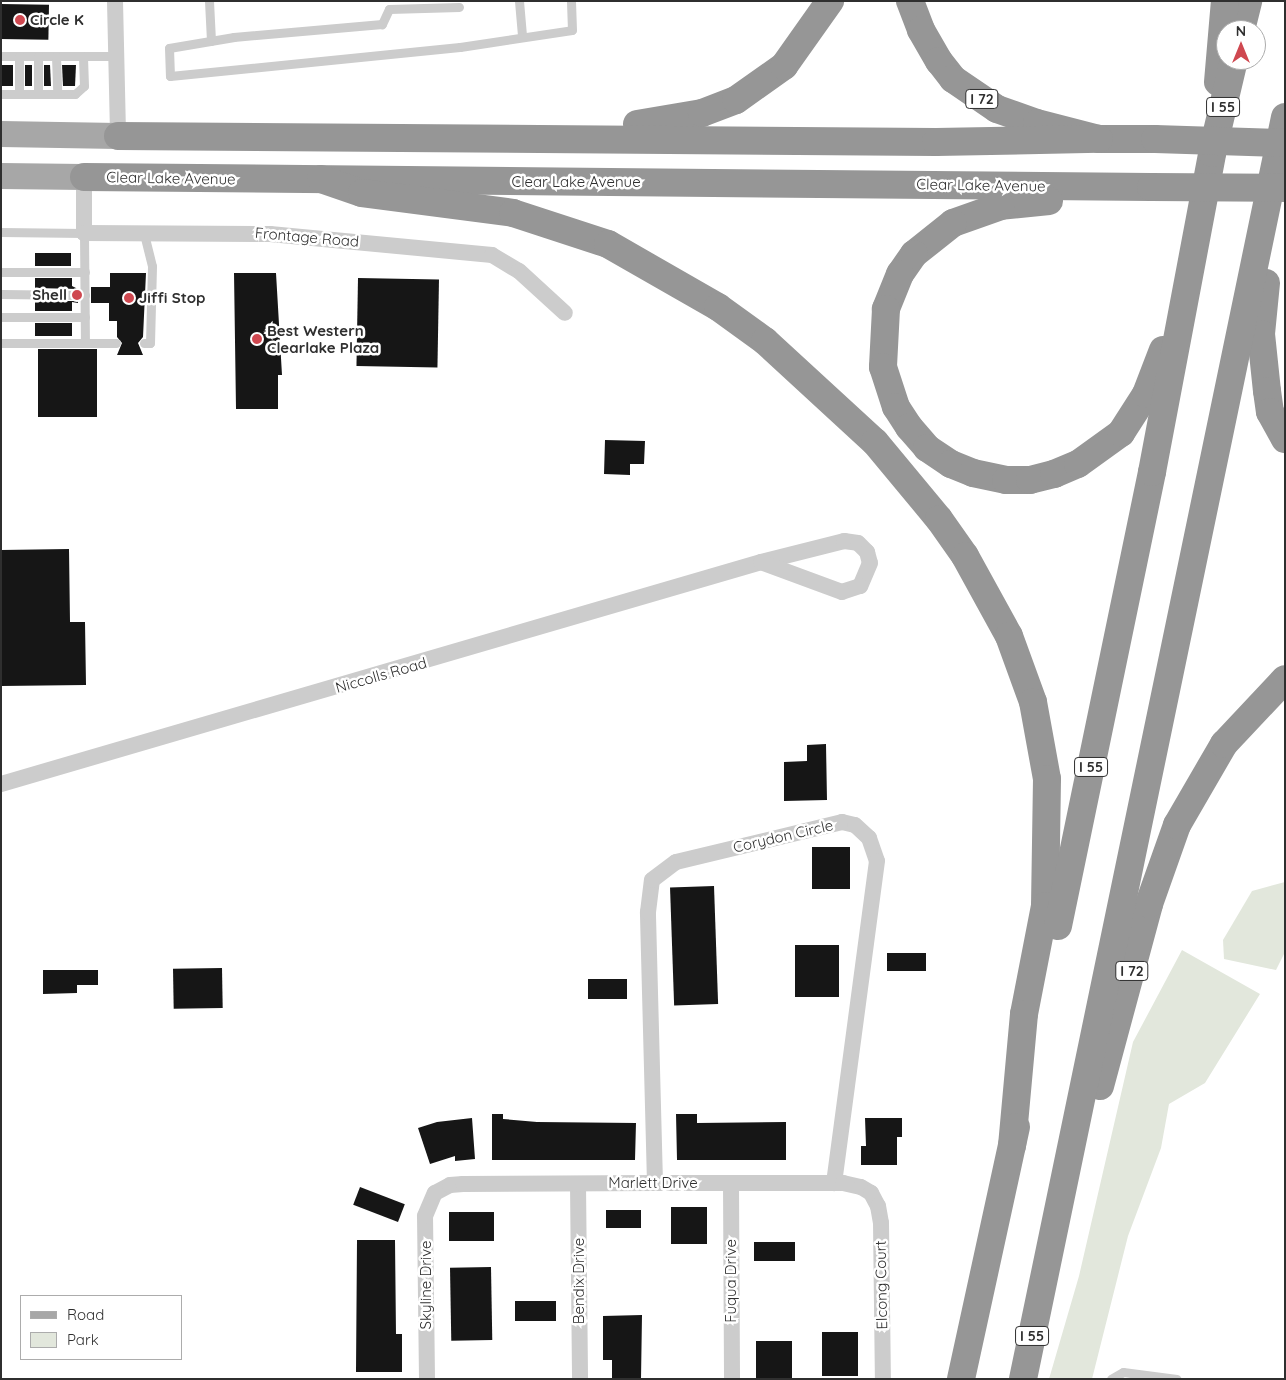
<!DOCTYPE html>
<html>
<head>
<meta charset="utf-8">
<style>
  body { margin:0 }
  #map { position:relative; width:1286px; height:1380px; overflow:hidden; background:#fff; font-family:Quicksand,sans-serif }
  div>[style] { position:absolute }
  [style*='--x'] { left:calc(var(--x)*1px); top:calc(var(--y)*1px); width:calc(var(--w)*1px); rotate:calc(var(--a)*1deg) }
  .green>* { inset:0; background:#e2e7dc }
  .building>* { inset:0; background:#161616; transform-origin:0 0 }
  .lane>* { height:9px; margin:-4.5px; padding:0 4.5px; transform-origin:4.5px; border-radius:4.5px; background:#ccc }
  .street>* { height:16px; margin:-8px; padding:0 8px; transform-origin:8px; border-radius:8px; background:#ccc }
  .primary>* { height:26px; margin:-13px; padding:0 13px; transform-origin:13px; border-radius:13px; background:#a7a7a7 }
  .highway>* { height:28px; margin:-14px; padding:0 14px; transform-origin:14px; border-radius:14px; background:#969696 }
  .highway-bridge>* { height:28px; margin:-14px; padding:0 14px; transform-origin:14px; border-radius:14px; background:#969696 }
  .dots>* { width:14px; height:14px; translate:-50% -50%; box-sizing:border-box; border:2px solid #fff; border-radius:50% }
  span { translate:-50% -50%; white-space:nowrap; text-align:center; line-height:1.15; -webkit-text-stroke:5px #fff; paint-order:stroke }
  .shield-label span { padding:1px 4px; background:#fff; border:1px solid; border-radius:4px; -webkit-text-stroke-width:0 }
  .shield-label { font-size:14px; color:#2f2f2f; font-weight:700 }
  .poi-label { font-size:15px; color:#2f2f2f; font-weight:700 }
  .left { translate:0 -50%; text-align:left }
  .right { translate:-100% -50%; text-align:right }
  .street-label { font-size:15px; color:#2f2f2f }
  .frame { position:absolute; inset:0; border:2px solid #2f2f2f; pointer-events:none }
  .legend { position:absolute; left:20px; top:1295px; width:162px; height:65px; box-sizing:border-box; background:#fff; border:1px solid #acacac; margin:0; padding:6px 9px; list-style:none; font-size:15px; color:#2f2f2f }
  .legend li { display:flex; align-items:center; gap:10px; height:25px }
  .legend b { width:25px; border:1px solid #acacac }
  .north { position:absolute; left:1216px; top:20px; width:50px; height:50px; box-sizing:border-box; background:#fff; border:1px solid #acacac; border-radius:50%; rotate:0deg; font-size:14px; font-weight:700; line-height:20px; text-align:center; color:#2f2f2f }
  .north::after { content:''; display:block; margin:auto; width:18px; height:22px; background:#cf4850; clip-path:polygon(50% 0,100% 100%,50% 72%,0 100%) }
</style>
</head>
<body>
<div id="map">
  <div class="green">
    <div style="clip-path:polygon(1285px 882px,1285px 952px,1276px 970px,1224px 959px,1223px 940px,1252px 891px)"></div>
    <div style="clip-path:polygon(1182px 950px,1260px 994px,1205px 1083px,1169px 1104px,1161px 1148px,1128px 1236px,1092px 1379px,1049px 1379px,1079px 1276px,1133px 1042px)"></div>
  </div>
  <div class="building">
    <div style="left:1px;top:4px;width:48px;height:35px;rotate:1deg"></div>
    <div style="left:1px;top:65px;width:12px;height:21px"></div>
    <div style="left:25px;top:65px;width:7px;height:21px"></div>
    <div style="clip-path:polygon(44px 65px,50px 65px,51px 86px,44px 86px)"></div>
    <div style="clip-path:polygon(62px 65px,76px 65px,75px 86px,63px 86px)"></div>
    <div style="left:35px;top:253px;width:36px;height:13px"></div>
    <div style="clip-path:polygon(110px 273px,146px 273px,143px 337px,138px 343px,143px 355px,117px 355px,122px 343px,117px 337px,117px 321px,109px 321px,109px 303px,91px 303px,91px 287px,110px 287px)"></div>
    <div style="clip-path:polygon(234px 273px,276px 273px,282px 375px,278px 375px,278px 409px,236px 409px)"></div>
    <div style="clip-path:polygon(35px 278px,72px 278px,72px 286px,78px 289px,35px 288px)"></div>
    <div style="left:358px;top:278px;width:81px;height:88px;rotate:1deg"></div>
    <div style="clip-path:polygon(35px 301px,78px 301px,78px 303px,72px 302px,72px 311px,35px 311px)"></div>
    <div style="left:35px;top:323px;width:37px;height:13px"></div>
    <div style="left:38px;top:349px;width:59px;height:68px"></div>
    <div style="clip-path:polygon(605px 440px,645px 441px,644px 464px,630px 464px,630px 475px,604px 474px)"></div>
    <div style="clip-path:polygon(69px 549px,70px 622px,85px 622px,86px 685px,1px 686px,1px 550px)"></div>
    <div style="clip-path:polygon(826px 744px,827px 800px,784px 801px,784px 762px,807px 761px,807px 745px)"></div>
    <div style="left:812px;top:847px;width:38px;height:42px"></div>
    <div style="left:714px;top:886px;width:118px;height:44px;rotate:88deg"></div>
    <div style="left:795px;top:945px;width:44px;height:52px"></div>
    <div style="left:887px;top:953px;width:39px;height:18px"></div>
    <div style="left:222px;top:968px;width:40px;height:49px;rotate:89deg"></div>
    <div style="clip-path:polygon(43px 970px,98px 970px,98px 985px,77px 985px,77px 993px,43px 994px)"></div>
    <div style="left:588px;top:979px;width:39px;height:20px"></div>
    <div style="clip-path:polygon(492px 1114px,503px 1114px,503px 1119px,537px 1122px,636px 1123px,635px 1160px,492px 1160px)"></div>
    <div style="clip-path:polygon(676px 1114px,697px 1114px,697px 1123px,786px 1122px,786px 1160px,677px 1160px)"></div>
    <div style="clip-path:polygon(472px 1118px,475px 1159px,455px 1161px,455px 1156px,430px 1164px,418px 1128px,437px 1122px)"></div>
    <div style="clip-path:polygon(865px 1118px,902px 1118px,902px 1137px,897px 1137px,897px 1165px,861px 1165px,861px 1146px,866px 1146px)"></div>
    <div style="left:360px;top:1187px;width:48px;height:19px;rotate:21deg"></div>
    <div style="left:671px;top:1207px;width:36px;height:37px"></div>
    <div style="left:606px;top:1210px;width:35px;height:18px"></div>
    <div style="left:449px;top:1212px;width:45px;height:29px"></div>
    <div style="clip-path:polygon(357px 1240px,395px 1240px,396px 1334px,402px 1334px,402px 1372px,356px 1372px)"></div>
    <div style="left:754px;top:1242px;width:41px;height:19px"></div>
    <div style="left:491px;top:1267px;width:73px;height:41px;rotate:89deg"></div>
    <div style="left:515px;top:1301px;width:41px;height:20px"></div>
    <div style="clip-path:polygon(642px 1315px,641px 1379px,612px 1379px,612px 1360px,603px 1360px,603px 1316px)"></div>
    <div style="left:822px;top:1332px;width:36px;height:44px"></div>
    <div style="left:756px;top:1341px;width:36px;height:38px"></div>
  </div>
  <div class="lane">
    <div style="--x:209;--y:1;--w:40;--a:87.1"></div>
    <div style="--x:519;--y:1;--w:35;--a:85"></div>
    <div style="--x:459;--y:7;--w:70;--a:178.4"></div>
    <div style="--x:389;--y:9;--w:17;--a:115"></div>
    <div style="--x:382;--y:24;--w:149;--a:175"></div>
    <div style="--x:234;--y:37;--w:66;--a:170.4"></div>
    <div style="--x:169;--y:48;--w:28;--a:88"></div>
    <div style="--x:170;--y:76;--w:291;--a:-5.7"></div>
    <div style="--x:460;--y:47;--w:113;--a:-8.6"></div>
    <div style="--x:572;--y:30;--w:29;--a:-92"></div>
    <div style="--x:1;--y:56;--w:116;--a:0"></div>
    <div style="--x:19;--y:56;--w:38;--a:90"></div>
    <div style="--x:38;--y:56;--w:38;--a:90"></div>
    <div style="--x:56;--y:56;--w:38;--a:88"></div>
    <div style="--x:1;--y:94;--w:74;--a:0"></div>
    <div style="--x:75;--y:94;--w:12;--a:-42"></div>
    <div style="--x:84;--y:86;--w:30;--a:-92"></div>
    <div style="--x:1;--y:232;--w:83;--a:0.7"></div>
    <div style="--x:84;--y:233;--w:109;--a:89.5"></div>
    <div style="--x:1;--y:272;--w:84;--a:0"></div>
    <div style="--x:1;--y:294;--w:84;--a:0.7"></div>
    <div style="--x:1;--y:317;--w:84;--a:0"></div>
    <div style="--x:1;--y:343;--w:115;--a:0"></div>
    <div style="--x:144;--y:343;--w:6;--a:0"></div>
    <div style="--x:150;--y:343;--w:77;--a:-88.5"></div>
    <div style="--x:152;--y:266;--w:33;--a:-104"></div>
    <div style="--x:1111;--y:1379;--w:14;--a:-30"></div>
    <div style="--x:1123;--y:1372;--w:54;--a:7.4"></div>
  </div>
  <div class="street">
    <div style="--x:115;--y:1;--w:135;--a:88.7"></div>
    <div style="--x:84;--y:177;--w:56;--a:90"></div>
    <div style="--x:84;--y:233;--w:186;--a:0.3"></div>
    <div style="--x:270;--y:234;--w:223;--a:5.4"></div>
    <div style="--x:492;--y:255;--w:31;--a:31"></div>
    <div style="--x:519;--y:271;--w:62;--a:42.4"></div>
    <div style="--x:1;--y:784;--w:792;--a:-16.28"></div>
    <div style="--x:761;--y:562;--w:86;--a:-14.2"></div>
    <div style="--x:844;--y:541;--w:14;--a:8"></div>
    <div style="--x:858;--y:543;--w:13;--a:45"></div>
    <div style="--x:867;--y:552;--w:11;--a:75"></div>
    <div style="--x:870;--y:563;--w:25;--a:113"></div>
    <div style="--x:860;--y:586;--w:19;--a:162"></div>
    <div style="--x:842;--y:592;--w:86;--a:-159.7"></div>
    <div style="--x:655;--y:1183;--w:271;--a:-91.5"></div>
    <div style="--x:648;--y:912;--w:32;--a:-83"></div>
    <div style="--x:652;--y:880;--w:30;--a:-37"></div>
    <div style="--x:676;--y:862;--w:171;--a:-13.5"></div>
    <div style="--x:842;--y:822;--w:13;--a:13"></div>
    <div style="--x:855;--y:825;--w:19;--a:43"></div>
    <div style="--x:869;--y:838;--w:24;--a:71"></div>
    <div style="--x:877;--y:861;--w:325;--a:97.6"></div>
    <div style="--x:731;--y:1183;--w:196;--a:89.7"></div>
    <div style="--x:578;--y:1184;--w:195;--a:89.4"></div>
    <div style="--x:427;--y:1379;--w:163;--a:-90.7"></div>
    <div style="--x:425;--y:1216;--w:25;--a:-67"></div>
    <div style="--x:435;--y:1193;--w:17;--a:-28"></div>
    <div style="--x:450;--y:1185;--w:13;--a:-4"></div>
    <div style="--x:463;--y:1184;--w:192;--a:-0.3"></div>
    <div style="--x:655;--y:1183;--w:188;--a:0"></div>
    <div style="--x:843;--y:1183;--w:18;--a:13"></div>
    <div style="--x:861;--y:1187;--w:12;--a:31"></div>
    <div style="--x:871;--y:1193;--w:15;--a:62"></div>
    <div style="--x:878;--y:1206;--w:17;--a:80"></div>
    <div style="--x:881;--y:1223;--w:156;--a:89.3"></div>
  </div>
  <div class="primary">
    <div style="--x:1;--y:134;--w:117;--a:1"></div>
    <div style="--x:1;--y:176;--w:83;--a:0.7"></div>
  </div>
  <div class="highway">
    <div style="--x:910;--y:1;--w:31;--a:69"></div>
    <div style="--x:921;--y:30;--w:36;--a:60"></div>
    <div style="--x:939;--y:61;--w:23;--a:52"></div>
    <div style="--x:953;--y:79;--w:53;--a:34.3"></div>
    <div style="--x:997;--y:109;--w:42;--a:19.3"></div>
    <div style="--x:1037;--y:123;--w:64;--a:14.5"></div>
    <div style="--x:1099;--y:139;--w:56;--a:0"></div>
    <div style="--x:1241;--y:30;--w:30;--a:-76"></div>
    <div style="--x:1218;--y:82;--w:81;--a:-85.1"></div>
    <div style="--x:637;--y:124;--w:66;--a:-9.6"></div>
    <div style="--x:702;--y:113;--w:36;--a:-21"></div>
    <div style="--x:736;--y:100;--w:59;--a:-35.3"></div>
    <div style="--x:784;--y:66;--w:80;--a:-54.7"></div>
    <div style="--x:118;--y:136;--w:818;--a:0.42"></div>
    <div style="--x:936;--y:142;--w:163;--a:-1.1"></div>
    <div style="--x:84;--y:177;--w:1067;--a:0.54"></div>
    <div style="--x:321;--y:179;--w:43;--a:18.9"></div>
    <div style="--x:362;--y:193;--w:152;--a:7.5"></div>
    <div style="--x:513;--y:213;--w:100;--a:18.1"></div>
    <div style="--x:608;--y:244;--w:127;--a:29.8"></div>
    <div style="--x:718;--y:307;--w:58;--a:35.9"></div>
    <div style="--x:765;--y:341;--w:149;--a:42.6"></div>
    <div style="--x:875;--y:442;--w:100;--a:50.3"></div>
    <div style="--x:939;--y:519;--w:45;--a:54.9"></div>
    <div style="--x:965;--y:556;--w:91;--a:61.2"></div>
    <div style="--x:1009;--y:636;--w:70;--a:70"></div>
    <div style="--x:1033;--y:702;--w:78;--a:79.7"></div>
    <div style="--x:1047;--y:779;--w:127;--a:90.9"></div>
    <div style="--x:1045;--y:906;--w:110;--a:101"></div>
    <div style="--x:1024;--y:1014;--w:132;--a:95.2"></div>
    <div style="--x:1049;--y:201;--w:48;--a:174.1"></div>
    <div style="--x:1001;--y:206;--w:51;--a:160.5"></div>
    <div style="--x:953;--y:223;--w:50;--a:141.5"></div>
    <div style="--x:914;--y:254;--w:24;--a:125"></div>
    <div style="--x:900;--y:274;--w:38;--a:112"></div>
    <div style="--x:886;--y:309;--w:58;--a:93"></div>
    <div style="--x:883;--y:367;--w:42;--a:72"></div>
    <div style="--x:896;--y:407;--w:24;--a:57"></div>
    <div style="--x:909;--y:427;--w:28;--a:49"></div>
    <div style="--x:927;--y:448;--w:29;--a:34"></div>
    <div style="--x:951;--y:464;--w:24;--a:22"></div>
    <div style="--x:973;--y:473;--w:34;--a:12"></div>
    <div style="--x:1006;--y:480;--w:24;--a:0"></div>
    <div style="--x:1030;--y:480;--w:25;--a:-14"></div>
    <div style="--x:1054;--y:474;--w:26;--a:-23"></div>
    <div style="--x:1078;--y:464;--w:53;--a:-35.8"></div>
    <div style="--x:1121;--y:433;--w:46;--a:-57.3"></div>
    <div style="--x:1146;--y:394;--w:47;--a:-68.9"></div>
    <div style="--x:1266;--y:283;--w:51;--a:95.6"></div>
    <div style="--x:1261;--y:334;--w:57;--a:84"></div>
    <div style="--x:1267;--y:391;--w:21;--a:82"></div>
    <div style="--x:1270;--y:412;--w:31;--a:61"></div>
    <div style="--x:1058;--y:926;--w:464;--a:-78.3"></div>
    <div style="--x:1152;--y:472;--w:325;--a:-79.3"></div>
    <div style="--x:1212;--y:153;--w:96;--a:-76.7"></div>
    <div style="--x:1100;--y:1086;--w:188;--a:-74.9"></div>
    <div style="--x:1149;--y:904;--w:84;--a:-70.5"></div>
    <div style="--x:1177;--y:825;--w:94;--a:-59.9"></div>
    <div style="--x:1224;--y:744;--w:89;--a:-46.8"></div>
    <div style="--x:961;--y:1379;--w:258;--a:-77.7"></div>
    <div style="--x:1023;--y:1379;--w:1289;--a:-78.27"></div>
  </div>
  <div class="highway-bridge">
    <div style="--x:1155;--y:139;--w:130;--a:1.8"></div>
    <div style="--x:1151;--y:187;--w:134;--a:0.4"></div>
  </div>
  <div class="dots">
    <div style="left:20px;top:20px;background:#cf4850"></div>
    <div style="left:77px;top:295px;background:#cf4850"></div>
    <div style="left:129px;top:298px;background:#cf4850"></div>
    <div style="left:257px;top:339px;background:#cf4850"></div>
  </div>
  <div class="shield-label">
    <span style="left:982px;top:99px">I 72</span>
    <span style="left:1223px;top:107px">I 55</span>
    <span style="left:1091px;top:767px">I 55</span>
    <span style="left:1132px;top:971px">I 72</span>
    <span style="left:1032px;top:1336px">I 55</span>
  </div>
  <div class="poi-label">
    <span class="left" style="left:30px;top:20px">Circle K</span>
    <span class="right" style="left:67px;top:295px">Shell</span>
    <span class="left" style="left:139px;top:298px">Jiffi Stop</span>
    <span class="left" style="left:267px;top:339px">Best Western<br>Clearlake Plaza</span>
  </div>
  <div class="street-label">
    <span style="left:171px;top:178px;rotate:1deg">Clear Lake Avenue</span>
    <span style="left:576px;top:182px">Clear Lake Avenue</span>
    <span style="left:981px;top:185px;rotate:1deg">Clear Lake Avenue</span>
    <span style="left:307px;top:237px;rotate:5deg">Frontage Road</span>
    <span style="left:381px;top:675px;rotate:-16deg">Niccolls Road</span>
    <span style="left:783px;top:836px;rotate:-13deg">Corydon Circle</span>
    <span style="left:653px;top:1183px">Marlett Drive</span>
    <span style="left:579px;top:1281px;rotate:-90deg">Bendix Drive</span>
    <span style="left:731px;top:1281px;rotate:-90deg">Fuqua Drive</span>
    <span style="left:426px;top:1285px;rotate:-90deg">Skyline Drive</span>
    <span style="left:881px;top:1285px;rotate:-91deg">Elcong Court</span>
  </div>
  <div class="frame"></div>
  <ul class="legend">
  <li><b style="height:6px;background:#a7a7a7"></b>Road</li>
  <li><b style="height:14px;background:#e2e7dc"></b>Park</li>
  </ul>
  <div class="north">N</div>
</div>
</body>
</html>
